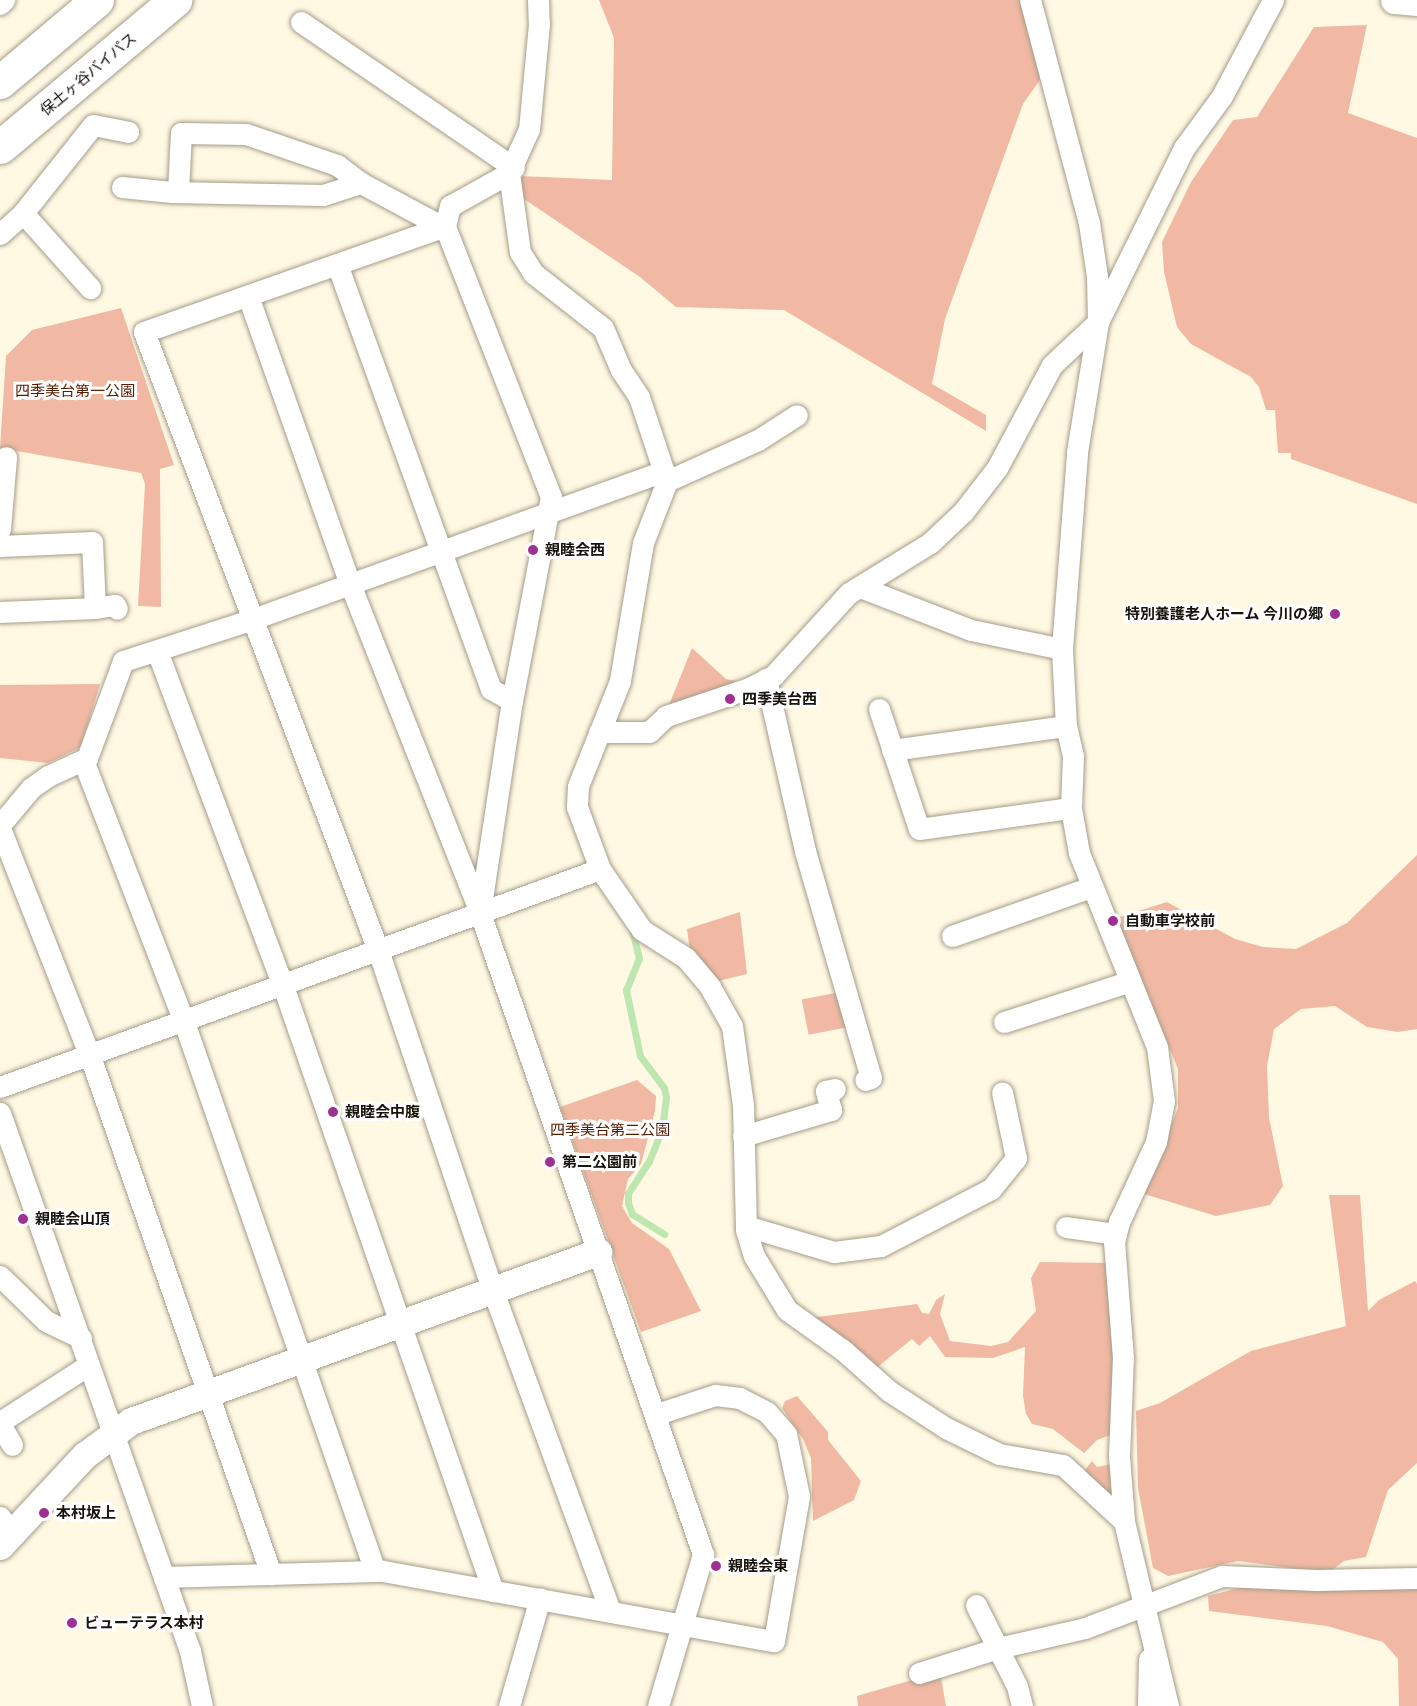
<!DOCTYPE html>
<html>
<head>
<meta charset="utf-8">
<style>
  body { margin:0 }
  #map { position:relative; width:1417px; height:1706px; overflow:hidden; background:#fff8e3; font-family:"IBM Plex Sans","Noto Sans JP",sans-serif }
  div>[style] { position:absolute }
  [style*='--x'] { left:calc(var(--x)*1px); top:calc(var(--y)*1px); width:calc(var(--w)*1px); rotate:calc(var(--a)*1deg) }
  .green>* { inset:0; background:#f1b9a3; transform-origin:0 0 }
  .stream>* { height:7px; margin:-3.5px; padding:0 3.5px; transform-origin:3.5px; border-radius:3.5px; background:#bee7af }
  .roads { filter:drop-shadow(0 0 2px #a49d8a) drop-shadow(0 0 2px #a49d8a) }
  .minor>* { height:21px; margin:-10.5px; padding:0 10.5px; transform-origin:10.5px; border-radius:10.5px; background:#fff }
  .tertiary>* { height:27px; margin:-13.5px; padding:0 13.5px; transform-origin:13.5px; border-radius:13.5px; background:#fff }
  .motorway>* { height:33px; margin:-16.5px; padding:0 16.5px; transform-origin:16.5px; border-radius:16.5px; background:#fff }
  .dots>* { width:16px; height:16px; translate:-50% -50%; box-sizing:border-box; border:3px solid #fff; border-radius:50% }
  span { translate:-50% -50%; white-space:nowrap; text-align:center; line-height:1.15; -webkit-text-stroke:6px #fff; paint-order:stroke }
  .street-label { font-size:15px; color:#17140d }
  .park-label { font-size:15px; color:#551c00 }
  .poi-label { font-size:15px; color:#17140d; font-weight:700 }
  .left { translate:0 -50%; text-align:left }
  .right { translate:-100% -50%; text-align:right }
</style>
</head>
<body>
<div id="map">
  <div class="green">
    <div style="clip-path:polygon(599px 0,1024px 0,1046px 71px,1023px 104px,945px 319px,932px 384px,986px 415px,986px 431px,784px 310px,676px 307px,640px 277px,521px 197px,515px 180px,520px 176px,612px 180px,614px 38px)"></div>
    <div style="clip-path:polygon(1367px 25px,1348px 113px,1417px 138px,1417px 504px,1291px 459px,1291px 453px,1278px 453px,1275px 410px,1266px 410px,1259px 387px,1251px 377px,1191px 344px,1177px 327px,1164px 272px,1162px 242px,1191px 182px,1233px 120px,1257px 117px,1314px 27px)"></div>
    <div style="clip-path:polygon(121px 308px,174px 465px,160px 469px,161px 607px,138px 606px,145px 484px,141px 473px,0 448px,6px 356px,32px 330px)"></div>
    <div style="clip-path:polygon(692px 648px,726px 679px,740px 682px,667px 710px)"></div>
    <div style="clip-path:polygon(100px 684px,81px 747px,48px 763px,0 758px,0 685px)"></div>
    <div style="clip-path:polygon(1417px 855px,1417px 1029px,1398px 1032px,1367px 1027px,1335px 1006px,1301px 1009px,1274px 1029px,1267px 1066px,1269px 1118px,1283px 1186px,1270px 1205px,1216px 1216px,1144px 1194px,1178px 1108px,1178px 1069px,1116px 918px,1167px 902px,1235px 939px,1263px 947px,1296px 949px,1347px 923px)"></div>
    <div style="clip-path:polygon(740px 912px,747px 974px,714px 982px,690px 952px,687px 929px)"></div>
    <div style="left:840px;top:992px;width:36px;height:39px;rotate:79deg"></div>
    <div style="clip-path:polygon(637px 1080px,656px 1096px,655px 1111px,641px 1164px,628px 1179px,622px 1206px,632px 1223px,669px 1249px,701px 1311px,641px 1332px,560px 1107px)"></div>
    <div style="clip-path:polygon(1329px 1195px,1360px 1195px,1368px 1311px,1379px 1300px,1415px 1281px,1417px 1284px,1417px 1463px,1388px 1490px,1366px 1557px,1344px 1561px,1328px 1573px,1238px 1561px,1168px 1576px,1153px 1568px,1138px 1488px,1136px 1411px,1160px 1403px,1251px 1351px,1346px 1326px)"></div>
    <div style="clip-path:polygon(1040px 1262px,1109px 1263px,1115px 1342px,1113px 1434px,1097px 1440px,1084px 1453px,1053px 1429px,1032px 1424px,1026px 1414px,1023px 1396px,1025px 1347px,993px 1358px,945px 1357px,930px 1336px,919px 1346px,912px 1339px,874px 1370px,810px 1318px,917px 1304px,922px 1313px,929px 1314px,936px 1300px,945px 1294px,940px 1314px,950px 1341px,991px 1346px,1008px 1342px,1036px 1311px,1031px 1278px)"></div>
    <div style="clip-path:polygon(797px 1396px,828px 1432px,828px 1440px,861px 1481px,854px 1500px,813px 1521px,811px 1458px,803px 1439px,782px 1408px,785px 1401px)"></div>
    <div style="clip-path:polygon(1092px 1461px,1097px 1467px,1112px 1464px,1117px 1500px,1109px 1500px,1085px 1470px)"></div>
    <div style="clip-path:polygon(1417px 1584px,1417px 1706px,1399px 1706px,1398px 1659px,1383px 1642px,1327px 1626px,1209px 1611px,1208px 1596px,1247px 1586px,1368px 1590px)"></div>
    <div style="clip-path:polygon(940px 1672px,946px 1706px,858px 1706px,857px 1696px)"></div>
  </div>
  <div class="stream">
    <div style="--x:632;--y:930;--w:29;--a:76"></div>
    <div style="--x:639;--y:958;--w:35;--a:112"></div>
    <div style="--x:626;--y:990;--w:67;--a:78"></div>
    <div style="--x:640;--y:1056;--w:40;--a:53"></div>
    <div style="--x:664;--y:1088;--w:9;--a:77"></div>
    <div style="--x:666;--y:1097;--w:32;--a:97"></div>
    <div style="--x:662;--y:1129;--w:35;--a:112"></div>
    <div style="--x:649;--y:1161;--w:38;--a:123"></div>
    <div style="--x:628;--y:1193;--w:10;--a:90"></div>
    <div style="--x:628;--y:1203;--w:12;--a:70"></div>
    <div style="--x:632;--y:1214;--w:38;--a:32"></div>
  </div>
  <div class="roads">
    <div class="minor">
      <div style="--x:538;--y:0;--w:24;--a:88"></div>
      <div style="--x:539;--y:24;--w:105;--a:95.4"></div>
      <div style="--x:529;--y:129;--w:48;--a:114.4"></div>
      <div style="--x:509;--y:173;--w:80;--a:82.1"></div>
      <div style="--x:520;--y:252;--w:25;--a:58"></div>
      <div style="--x:533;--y:273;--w:89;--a:38.2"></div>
      <div style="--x:603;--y:328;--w:46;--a:66.8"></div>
      <div style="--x:621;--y:370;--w:32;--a:56"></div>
      <div style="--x:639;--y:397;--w:89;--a:71.6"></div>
      <div style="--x:667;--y:481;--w:66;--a:111.2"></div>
      <div style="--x:643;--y:543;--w:140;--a:99.5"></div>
      <div style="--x:620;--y:681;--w:113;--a:111.8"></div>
      <div style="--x:578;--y:786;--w:21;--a:93"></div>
      <div style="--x:577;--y:807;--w:66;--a:69.6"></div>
      <div style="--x:600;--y:869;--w:74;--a:55.5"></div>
      <div style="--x:642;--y:930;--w:52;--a:32.5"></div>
      <div style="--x:686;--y:958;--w:38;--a:50"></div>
      <div style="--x:710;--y:987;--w:45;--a:60.6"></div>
      <div style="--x:732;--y:1026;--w:80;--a:82.1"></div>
      <div style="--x:743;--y:1105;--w:125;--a:88.6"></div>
      <div style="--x:746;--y:1230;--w:27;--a:73"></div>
      <div style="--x:754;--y:1256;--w:63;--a:58.6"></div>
      <div style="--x:787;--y:1310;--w:70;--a:35.7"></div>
      <div style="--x:844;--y:1351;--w:60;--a:41.6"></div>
      <div style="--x:889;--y:1391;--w:68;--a:33"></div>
      <div style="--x:946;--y:1428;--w:59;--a:26.1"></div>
      <div style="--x:999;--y:1454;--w:65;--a:9.8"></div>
      <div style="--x:1063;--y:1465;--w:83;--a:42.6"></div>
      <div style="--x:0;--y:4;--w:6;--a:-45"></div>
      <div style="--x:301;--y:22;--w:258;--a:34.4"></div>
      <div style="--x:122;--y:187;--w:50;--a:5.7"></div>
      <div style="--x:172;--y:192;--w:151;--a:1.1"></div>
      <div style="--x:323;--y:195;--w:40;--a:-18"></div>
      <div style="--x:178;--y:192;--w:59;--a:-87.1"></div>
      <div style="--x:181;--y:133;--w:65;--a:0.9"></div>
      <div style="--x:246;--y:134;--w:96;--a:18.8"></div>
      <div style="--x:337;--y:165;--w:30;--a:37"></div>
      <div style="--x:361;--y:183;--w:93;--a:28.2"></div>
      <div style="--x:23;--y:213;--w:101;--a:48.2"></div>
      <div style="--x:445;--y:226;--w:319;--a:160.6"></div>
      <div style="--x:144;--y:332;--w:661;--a:69.26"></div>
      <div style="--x:378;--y:950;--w:360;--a:71.4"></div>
      <div style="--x:493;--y:1291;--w:341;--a:69.9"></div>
      <div style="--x:0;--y:234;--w:31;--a:-42"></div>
      <div style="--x:23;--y:213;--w:112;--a:-51.5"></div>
      <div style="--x:93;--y:125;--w:36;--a:11"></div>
      <div style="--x:337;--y:264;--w:452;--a:70.1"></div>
      <div style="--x:491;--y:689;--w:24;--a:30"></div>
      <div style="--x:248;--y:296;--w:306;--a:70.5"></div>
      <div style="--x:350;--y:584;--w:354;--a:68.4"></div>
      <div style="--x:480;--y:913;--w:679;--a:70.82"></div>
      <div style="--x:703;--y:1554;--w:159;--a:106.5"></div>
      <div style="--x:667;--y:481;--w:100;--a:-24.3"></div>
      <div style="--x:758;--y:440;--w:46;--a:-32.7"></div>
      <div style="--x:0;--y:529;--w:72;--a:-85.2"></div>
      <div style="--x:0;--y:546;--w:92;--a:-2.5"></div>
      <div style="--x:92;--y:542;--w:66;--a:87.4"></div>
      <div style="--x:95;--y:608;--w:20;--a:-9"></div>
      <div style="--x:115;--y:605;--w:4;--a:63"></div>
      <div style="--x:860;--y:587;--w:119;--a:21.2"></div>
      <div style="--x:971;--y:630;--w:93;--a:11.8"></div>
      <div style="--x:0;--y:612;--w:95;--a:-2.4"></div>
      <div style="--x:157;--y:651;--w:355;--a:69.4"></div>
      <div style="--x:282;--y:983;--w:644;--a:70.86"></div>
      <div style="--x:766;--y:679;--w:176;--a:77.2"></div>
      <div style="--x:805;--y:851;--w:236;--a:73.8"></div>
      <div style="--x:871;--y:1078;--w:6;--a:162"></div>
      <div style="--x:879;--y:709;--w:126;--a:71.6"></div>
      <div style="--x:919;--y:829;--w:153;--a:-7.9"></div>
      <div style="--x:599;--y:732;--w:50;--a:0"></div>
      <div style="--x:649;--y:732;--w:23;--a:-43"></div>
      <div style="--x:666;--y:716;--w:88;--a:-18.6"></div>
      <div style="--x:749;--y:688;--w:28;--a:-27"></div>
      <div style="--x:774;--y:675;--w:111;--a:-47.6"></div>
      <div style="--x:849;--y:593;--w:95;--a:-31.7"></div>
      <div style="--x:930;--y:543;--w:45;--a:-43.2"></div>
      <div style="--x:963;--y:512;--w:56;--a:-52.3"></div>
      <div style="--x:997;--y:468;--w:117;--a:-61.9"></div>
      <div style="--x:1052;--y:365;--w:63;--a:-43.1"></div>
      <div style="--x:1098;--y:322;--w:46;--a:-91.2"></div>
      <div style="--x:1097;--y:276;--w:54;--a:-98.6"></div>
      <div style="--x:1089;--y:223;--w:231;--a:-104.8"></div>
      <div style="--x:892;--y:750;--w:176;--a:-7.9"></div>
      <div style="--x:83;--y:760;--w:281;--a:68.9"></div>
      <div style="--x:184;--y:1022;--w:581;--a:70.82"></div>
      <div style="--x:0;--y:825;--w:48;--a:-50"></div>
      <div style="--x:31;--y:788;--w:21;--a:-35"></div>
      <div style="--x:48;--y:776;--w:43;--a:-24.8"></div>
      <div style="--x:87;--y:758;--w:103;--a:-69.6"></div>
      <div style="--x:123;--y:661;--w:133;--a:-17.9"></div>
      <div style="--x:250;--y:620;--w:440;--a:-19.8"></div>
      <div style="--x:0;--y:828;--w:245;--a:68.5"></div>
      <div style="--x:90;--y:1056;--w:549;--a:70.74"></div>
      <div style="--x:480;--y:912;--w:213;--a:-81.4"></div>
      <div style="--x:512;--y:701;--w:208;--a:-79.2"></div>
      <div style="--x:551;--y:497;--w:291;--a:-111.4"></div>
      <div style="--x:445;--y:226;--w:21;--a:-76"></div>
      <div style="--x:450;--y:206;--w:68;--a:-29.2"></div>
      <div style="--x:952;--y:936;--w:147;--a:-19.4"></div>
      <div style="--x:1004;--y:1022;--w:130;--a:-17.9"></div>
      <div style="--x:0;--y:1087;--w:638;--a:-19.97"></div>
      <div style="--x:0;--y:1113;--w:571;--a:70.55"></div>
      <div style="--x:190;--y:1651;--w:56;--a:77.7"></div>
      <div style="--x:743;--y:1136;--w:92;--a:-16.5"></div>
      <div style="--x:831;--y:1110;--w:20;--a:-105"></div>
      <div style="--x:826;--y:1091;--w:9;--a:-13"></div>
      <div style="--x:746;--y:1226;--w:92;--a:16.5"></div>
      <div style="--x:834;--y:1252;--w:47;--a:-7.3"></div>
      <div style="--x:881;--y:1246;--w:124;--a:-27.4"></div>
      <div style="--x:991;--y:1189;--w:40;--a:-51"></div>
      <div style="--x:1016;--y:1158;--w:67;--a:-102"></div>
      <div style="--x:1066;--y:1227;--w:50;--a:8"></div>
      <div style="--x:0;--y:1276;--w:64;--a:44.4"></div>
      <div style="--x:46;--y:1321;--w:39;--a:26"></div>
      <div style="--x:0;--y:1422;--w:103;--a:-32.8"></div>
      <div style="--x:0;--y:1424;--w:24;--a:60"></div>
      <div style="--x:0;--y:1517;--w:20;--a:53"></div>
      <div style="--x:164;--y:1577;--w:219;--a:-1.6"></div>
      <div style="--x:383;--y:1571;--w:397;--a:10.2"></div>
      <div style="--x:774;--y:1641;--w:147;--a:-80.2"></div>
      <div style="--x:799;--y:1496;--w:63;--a:-101.8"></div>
      <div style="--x:786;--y:1434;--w:29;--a:-131"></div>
      <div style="--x:767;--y:1412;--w:30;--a:-153"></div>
      <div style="--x:740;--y:1398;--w:25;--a:-173"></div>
      <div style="--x:715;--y:1395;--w:61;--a:161.9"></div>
      <div style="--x:976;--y:1605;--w:91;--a:63.2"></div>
      <div style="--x:1017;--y:1686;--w:21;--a:76"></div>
      <div style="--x:919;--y:1673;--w:83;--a:-17.6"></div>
      <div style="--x:998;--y:1648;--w:89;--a:-12.9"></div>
      <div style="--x:1085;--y:1628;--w:147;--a:-20.8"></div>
      <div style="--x:1222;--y:1576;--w:95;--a:2.4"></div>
      <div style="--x:1317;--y:1580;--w:100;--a:-1.1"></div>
      <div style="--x:509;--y:1706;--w:112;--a:-74"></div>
      <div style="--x:1148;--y:1706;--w:47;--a:-88.8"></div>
      <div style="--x:1168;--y:1706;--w:190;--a:-103.4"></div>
      <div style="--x:1124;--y:1521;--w:65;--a:-94.4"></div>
      <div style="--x:1119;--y:1456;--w:98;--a:-87.7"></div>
      <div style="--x:1123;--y:1358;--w:116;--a:-94.4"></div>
      <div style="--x:1114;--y:1242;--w:21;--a:-76"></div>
      <div style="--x:1119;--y:1222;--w:88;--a:-65.2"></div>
      <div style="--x:1156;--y:1142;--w:42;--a:-79"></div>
      <div style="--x:1164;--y:1101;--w:54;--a:-97.4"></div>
      <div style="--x:1157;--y:1047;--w:209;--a:-111.9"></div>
      <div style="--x:1079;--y:853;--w:46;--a:-100.1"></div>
      <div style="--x:1071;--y:808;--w:52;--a:-87.8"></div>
      <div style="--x:1073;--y:756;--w:31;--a:-103"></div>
      <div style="--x:1066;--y:726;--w:77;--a:-93"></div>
      <div style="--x:1062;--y:649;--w:198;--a:-85.6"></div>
      <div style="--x:1077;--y:452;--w:132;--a:-80.8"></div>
      <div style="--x:1098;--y:322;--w:194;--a:-63.7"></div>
      <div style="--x:1184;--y:148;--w:64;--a:-53.8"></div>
      <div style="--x:1222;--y:96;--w:109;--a:-62"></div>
    </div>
    <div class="tertiary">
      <div style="--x:1394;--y:0;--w:23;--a:5"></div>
      <div style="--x:0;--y:1546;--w:125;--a:-47"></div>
      <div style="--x:85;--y:1455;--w:57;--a:-36.5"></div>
      <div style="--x:131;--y:1421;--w:497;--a:-19.9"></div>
    </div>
    <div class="motorway">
      <div style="--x:0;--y:82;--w:127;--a:-40.2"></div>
      <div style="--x:0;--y:147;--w:229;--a:-40"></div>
    </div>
  </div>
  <div class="dots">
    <div style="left:533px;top:550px;background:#9d3090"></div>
    <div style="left:1335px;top:614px;background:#9d3090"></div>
    <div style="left:730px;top:699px;background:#9d3090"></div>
    <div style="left:1113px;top:921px;background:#9d3090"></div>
    <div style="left:333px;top:1112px;background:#9d3090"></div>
    <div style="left:550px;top:1162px;background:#9d3090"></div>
    <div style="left:23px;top:1219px;background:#9d3090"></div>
    <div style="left:44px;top:1513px;background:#9d3090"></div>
    <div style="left:716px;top:1566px;background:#9d3090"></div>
    <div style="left:72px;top:1623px;background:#9d3090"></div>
  </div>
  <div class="street-label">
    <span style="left:88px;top:74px;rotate:-40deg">保土ヶ谷バイパス</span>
  </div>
  <div class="park-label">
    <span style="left:75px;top:391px">四季美台第一公園</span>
    <span style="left:610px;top:1130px">四季美台第二公園</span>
  </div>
  <div class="poi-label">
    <span class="left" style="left:545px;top:550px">親睦会西</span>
    <span class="right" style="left:1323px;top:614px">特別養護老人ホーム 今川の郷</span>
    <span class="left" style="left:742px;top:699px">四季美台西</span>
    <span class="left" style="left:1125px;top:921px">自動車学校前</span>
    <span class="left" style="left:345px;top:1112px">親睦会中腹</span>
    <span class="left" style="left:562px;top:1162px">第二公園前</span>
    <span class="left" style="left:35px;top:1219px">親睦会山頂</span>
    <span class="left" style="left:56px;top:1513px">本村坂上</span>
    <span class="left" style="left:728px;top:1566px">親睦会東</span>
    <span class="left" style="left:84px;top:1623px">ビューテラス本村</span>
  </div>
</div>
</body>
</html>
